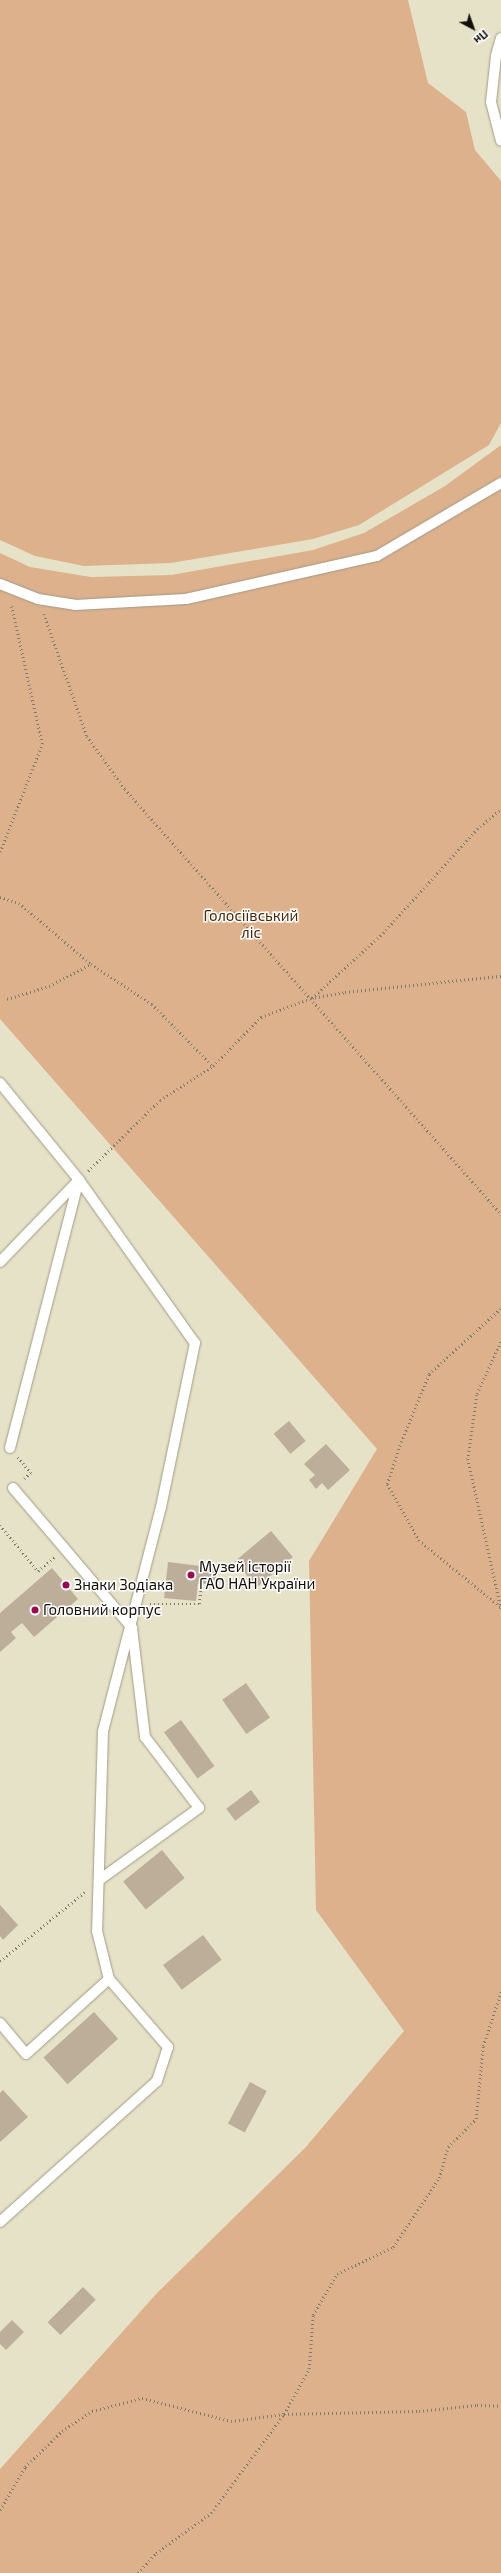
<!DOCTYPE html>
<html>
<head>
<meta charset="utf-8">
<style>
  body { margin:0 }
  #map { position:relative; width:501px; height:2573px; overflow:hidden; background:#e6e2c8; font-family:"Exo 2",sans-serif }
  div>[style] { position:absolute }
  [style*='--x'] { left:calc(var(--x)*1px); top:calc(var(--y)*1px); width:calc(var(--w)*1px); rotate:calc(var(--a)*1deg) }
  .green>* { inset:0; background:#deb18d }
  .building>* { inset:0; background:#bcae98; transform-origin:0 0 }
  .path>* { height:2.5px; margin-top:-1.25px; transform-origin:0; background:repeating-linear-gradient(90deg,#807d6c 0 1px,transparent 0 4px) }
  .roads { filter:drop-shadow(0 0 1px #a09c84) drop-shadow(0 0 1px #a09c84) }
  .lane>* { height:10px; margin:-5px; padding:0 5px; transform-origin:5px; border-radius:5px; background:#fff }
  .dots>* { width:11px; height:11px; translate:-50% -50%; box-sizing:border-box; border:2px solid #fff; border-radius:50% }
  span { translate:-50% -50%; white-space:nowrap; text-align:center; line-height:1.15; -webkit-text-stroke:3px #fff; paint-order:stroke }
  .park-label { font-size:15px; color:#4a2907 }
  .poi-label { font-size:15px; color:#110f07 }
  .left { translate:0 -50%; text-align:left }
  .north { position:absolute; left:453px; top:8px; width:40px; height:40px; -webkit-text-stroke:3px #fff; paint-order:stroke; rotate:139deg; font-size:11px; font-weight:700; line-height:16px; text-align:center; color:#110f07 }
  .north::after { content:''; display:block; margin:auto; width:14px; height:18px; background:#110f07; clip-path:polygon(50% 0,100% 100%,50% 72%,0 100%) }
</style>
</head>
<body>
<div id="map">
  <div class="green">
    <div style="clip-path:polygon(0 0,408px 0,428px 83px,466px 112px,475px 150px,501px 181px,501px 423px,489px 445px,359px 525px,313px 539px,171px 563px,84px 566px,35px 556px,0 540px)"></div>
    <div style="clip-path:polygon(501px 445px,501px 2573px,0 2573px,0 2469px,157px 2293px,305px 2148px,404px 2031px,316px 1910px,309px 1561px,377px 1449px,0 1019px,0 553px,30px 567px,91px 577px,171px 575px,313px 550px,364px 533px,445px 486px)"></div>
  </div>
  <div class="building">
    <div style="left:289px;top:1421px;width:26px;height:20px;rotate:50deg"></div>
    <div style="clip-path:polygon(326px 1444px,350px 1470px,328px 1490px,322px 1483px,316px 1489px,309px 1480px,315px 1475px,304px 1464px)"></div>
    <div style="left:271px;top:1531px;width:34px;height:47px;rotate:50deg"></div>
    <div style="clip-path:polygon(168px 1562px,217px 1568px,215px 1585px,198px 1583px,196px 1601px,164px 1598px)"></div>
    <div style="clip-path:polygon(52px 1568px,78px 1599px,34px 1637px,22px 1623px,11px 1632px,16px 1638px,0 1652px,0 1613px)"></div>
    <div style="left:246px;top:1683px;width:42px;height:29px;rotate:55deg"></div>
    <div style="left:181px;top:1720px;width:57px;height:21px;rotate:54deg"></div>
    <div style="left:251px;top:1790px;width:15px;height:31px;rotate:53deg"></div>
    <div style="left:162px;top:1850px;width:36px;height:50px;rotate:51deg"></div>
    <div style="clip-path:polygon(0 1905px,18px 1925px,3px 1940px,0 1936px)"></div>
    <div style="left:203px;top:1935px;width:31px;height:50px;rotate:53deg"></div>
    <div style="left:94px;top:2012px;width:36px;height:68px;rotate:48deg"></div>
    <div style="left:250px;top:2082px;width:19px;height:47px;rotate:28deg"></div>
    <div style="clip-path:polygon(3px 2090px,28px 2117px,0 2142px,0 2093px)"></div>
    <div style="left:83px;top:2287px;width:18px;height:50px;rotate:45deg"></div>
    <div style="clip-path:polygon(12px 2320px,24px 2332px,6px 2350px,0 2344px,0 2332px)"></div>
  </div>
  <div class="path">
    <div style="--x:44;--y:614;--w:129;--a:70.6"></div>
    <div style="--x:87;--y:736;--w:65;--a:54.4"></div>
    <div style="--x:125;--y:789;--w:567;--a:48.5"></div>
    <div style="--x:0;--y:852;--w:116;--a:-68.7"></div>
    <div style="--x:42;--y:744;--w:143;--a:-102.5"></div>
    <div style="--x:0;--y:897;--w:20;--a:18"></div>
    <div style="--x:19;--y:903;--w:94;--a:40.3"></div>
    <div style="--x:312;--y:998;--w:96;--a:-42.5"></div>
    <div style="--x:383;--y:933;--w:140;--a:-47.9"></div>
    <div style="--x:477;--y:829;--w:31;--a:-40"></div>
    <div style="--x:7;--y:999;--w:44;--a:-17.2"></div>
    <div style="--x:49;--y:986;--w:47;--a:-27.6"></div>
    <div style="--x:91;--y:964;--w:73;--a:33.3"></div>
    <div style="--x:152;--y:1004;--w:87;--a:45.5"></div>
    <div style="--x:88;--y:1171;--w:101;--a:-44.6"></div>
    <div style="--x:160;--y:1100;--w:63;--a:-32.7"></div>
    <div style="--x:213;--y:1066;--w:69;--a:-45.6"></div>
    <div style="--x:261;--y:1017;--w:53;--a:-20.8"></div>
    <div style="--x:311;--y:998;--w:35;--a:-10"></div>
    <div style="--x:345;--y:992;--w:157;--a:-5.9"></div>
    <div style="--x:501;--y:1342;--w:58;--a:114.4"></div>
    <div style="--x:477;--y:1395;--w:65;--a:98"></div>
    <div style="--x:468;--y:1459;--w:153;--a:77.5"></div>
    <div style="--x:18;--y:1457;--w:21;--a:51"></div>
    <div style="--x:31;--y:1473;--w:11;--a:139"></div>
    <div style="--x:0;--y:1525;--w:60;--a:50.4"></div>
    <div style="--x:38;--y:1571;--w:23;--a:-41"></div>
    <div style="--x:150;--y:1604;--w:49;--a:0"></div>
    <div style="--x:199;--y:1604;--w:17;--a:-83"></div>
    <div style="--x:500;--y:1607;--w:104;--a:-140.8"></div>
    <div style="--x:419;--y:1541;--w:65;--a:-119.3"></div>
    <div style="--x:387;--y:1484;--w:44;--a:-71.6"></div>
    <div style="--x:401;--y:1442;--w:74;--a:-67.6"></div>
    <div style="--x:429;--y:1374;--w:98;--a:-42.5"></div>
    <div style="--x:0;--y:1961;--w:109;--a:-39.1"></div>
    <div style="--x:0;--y:2510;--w:50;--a:-59.8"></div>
    <div style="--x:25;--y:2467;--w:52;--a:-44.2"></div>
    <div style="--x:62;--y:2431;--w:36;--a:-34"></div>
    <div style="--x:92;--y:2411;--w:52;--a:-14.6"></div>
    <div style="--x:142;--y:2398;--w:92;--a:14.5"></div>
    <div style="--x:231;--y:2421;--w:53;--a:-7.5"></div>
    <div style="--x:284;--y:2414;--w:135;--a:-1.3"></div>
    <div style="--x:419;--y:2411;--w:58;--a:-5.9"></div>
    <div style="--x:477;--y:2405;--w:24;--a:2"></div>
    <div style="--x:138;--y:2573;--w:27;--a:-48"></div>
    <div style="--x:156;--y:2553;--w:68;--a:-36"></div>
    <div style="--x:211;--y:2513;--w:123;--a:-53.6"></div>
    <div style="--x:284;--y:2414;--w:51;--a:-60.9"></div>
    <div style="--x:309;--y:2369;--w:54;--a:-85.8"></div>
    <div style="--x:313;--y:2315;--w:48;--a:-59.7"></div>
    <div style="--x:337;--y:2274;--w:62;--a:-25.7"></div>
    <div style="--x:393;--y:2247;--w:83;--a:-56.3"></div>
    <div style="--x:439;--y:2178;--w:32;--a:-74"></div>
    <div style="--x:448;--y:2147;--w:40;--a:-45"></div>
    <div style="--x:476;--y:2119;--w:73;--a:-84.5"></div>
    <div style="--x:483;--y:2046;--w:57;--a:-71.6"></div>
  </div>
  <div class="roads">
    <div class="lane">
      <div style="--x:501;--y:38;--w:19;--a:106"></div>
      <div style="--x:496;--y:56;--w:46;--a:96.2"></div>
      <div style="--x:491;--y:102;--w:40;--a:75.6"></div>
      <div style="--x:0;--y:584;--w:41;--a:21.5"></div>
      <div style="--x:38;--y:599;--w:37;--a:9"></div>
      <div style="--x:75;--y:605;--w:111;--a:-3.1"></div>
      <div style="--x:186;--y:599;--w:196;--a:-12.7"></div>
      <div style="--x:377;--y:556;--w:144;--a:-30.5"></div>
      <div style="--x:0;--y:1083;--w:125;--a:50.8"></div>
      <div style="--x:79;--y:1180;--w:200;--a:54.6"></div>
      <div style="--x:195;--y:1343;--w:167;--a:101.7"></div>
      <div style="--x:161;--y:1507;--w:232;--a:104.5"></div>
      <div style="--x:103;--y:1732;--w:199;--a:91.7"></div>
      <div style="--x:97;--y:1931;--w:49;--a:76"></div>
      <div style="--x:109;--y:1979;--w:90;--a:49.1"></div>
      <div style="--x:168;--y:2047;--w:36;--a:108"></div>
      <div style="--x:157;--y:2081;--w:211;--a:138.1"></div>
      <div style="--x:0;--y:1262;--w:111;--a:-46.1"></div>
      <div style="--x:10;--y:1448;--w:277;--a:-75.6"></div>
      <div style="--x:13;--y:1488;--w:184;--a:49.6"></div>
      <div style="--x:132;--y:1628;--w:110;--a:83.2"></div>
      <div style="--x:145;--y:1737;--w:89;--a:52.7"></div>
      <div style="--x:199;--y:1808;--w:123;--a:144.2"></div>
      <div style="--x:0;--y:2023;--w:40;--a:50"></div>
      <div style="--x:26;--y:2054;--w:112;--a:-42.1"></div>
    </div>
  </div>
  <div class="dots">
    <div style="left:191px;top:1575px;background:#9e054e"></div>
    <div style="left:66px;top:1585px;background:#9e054e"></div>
    <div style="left:35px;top:1610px;background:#9e054e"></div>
  </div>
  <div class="park-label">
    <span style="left:251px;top:924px">Голосіївський<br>ліс</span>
  </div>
  <div class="poi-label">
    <span class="left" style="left:199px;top:1575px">Музей історії<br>ГАО НАН України</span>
    <span class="left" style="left:74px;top:1585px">Знаки Зодіака</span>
    <span class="left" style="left:43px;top:1610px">Головний корпус</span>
  </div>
  <div class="north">Пн</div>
</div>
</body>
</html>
